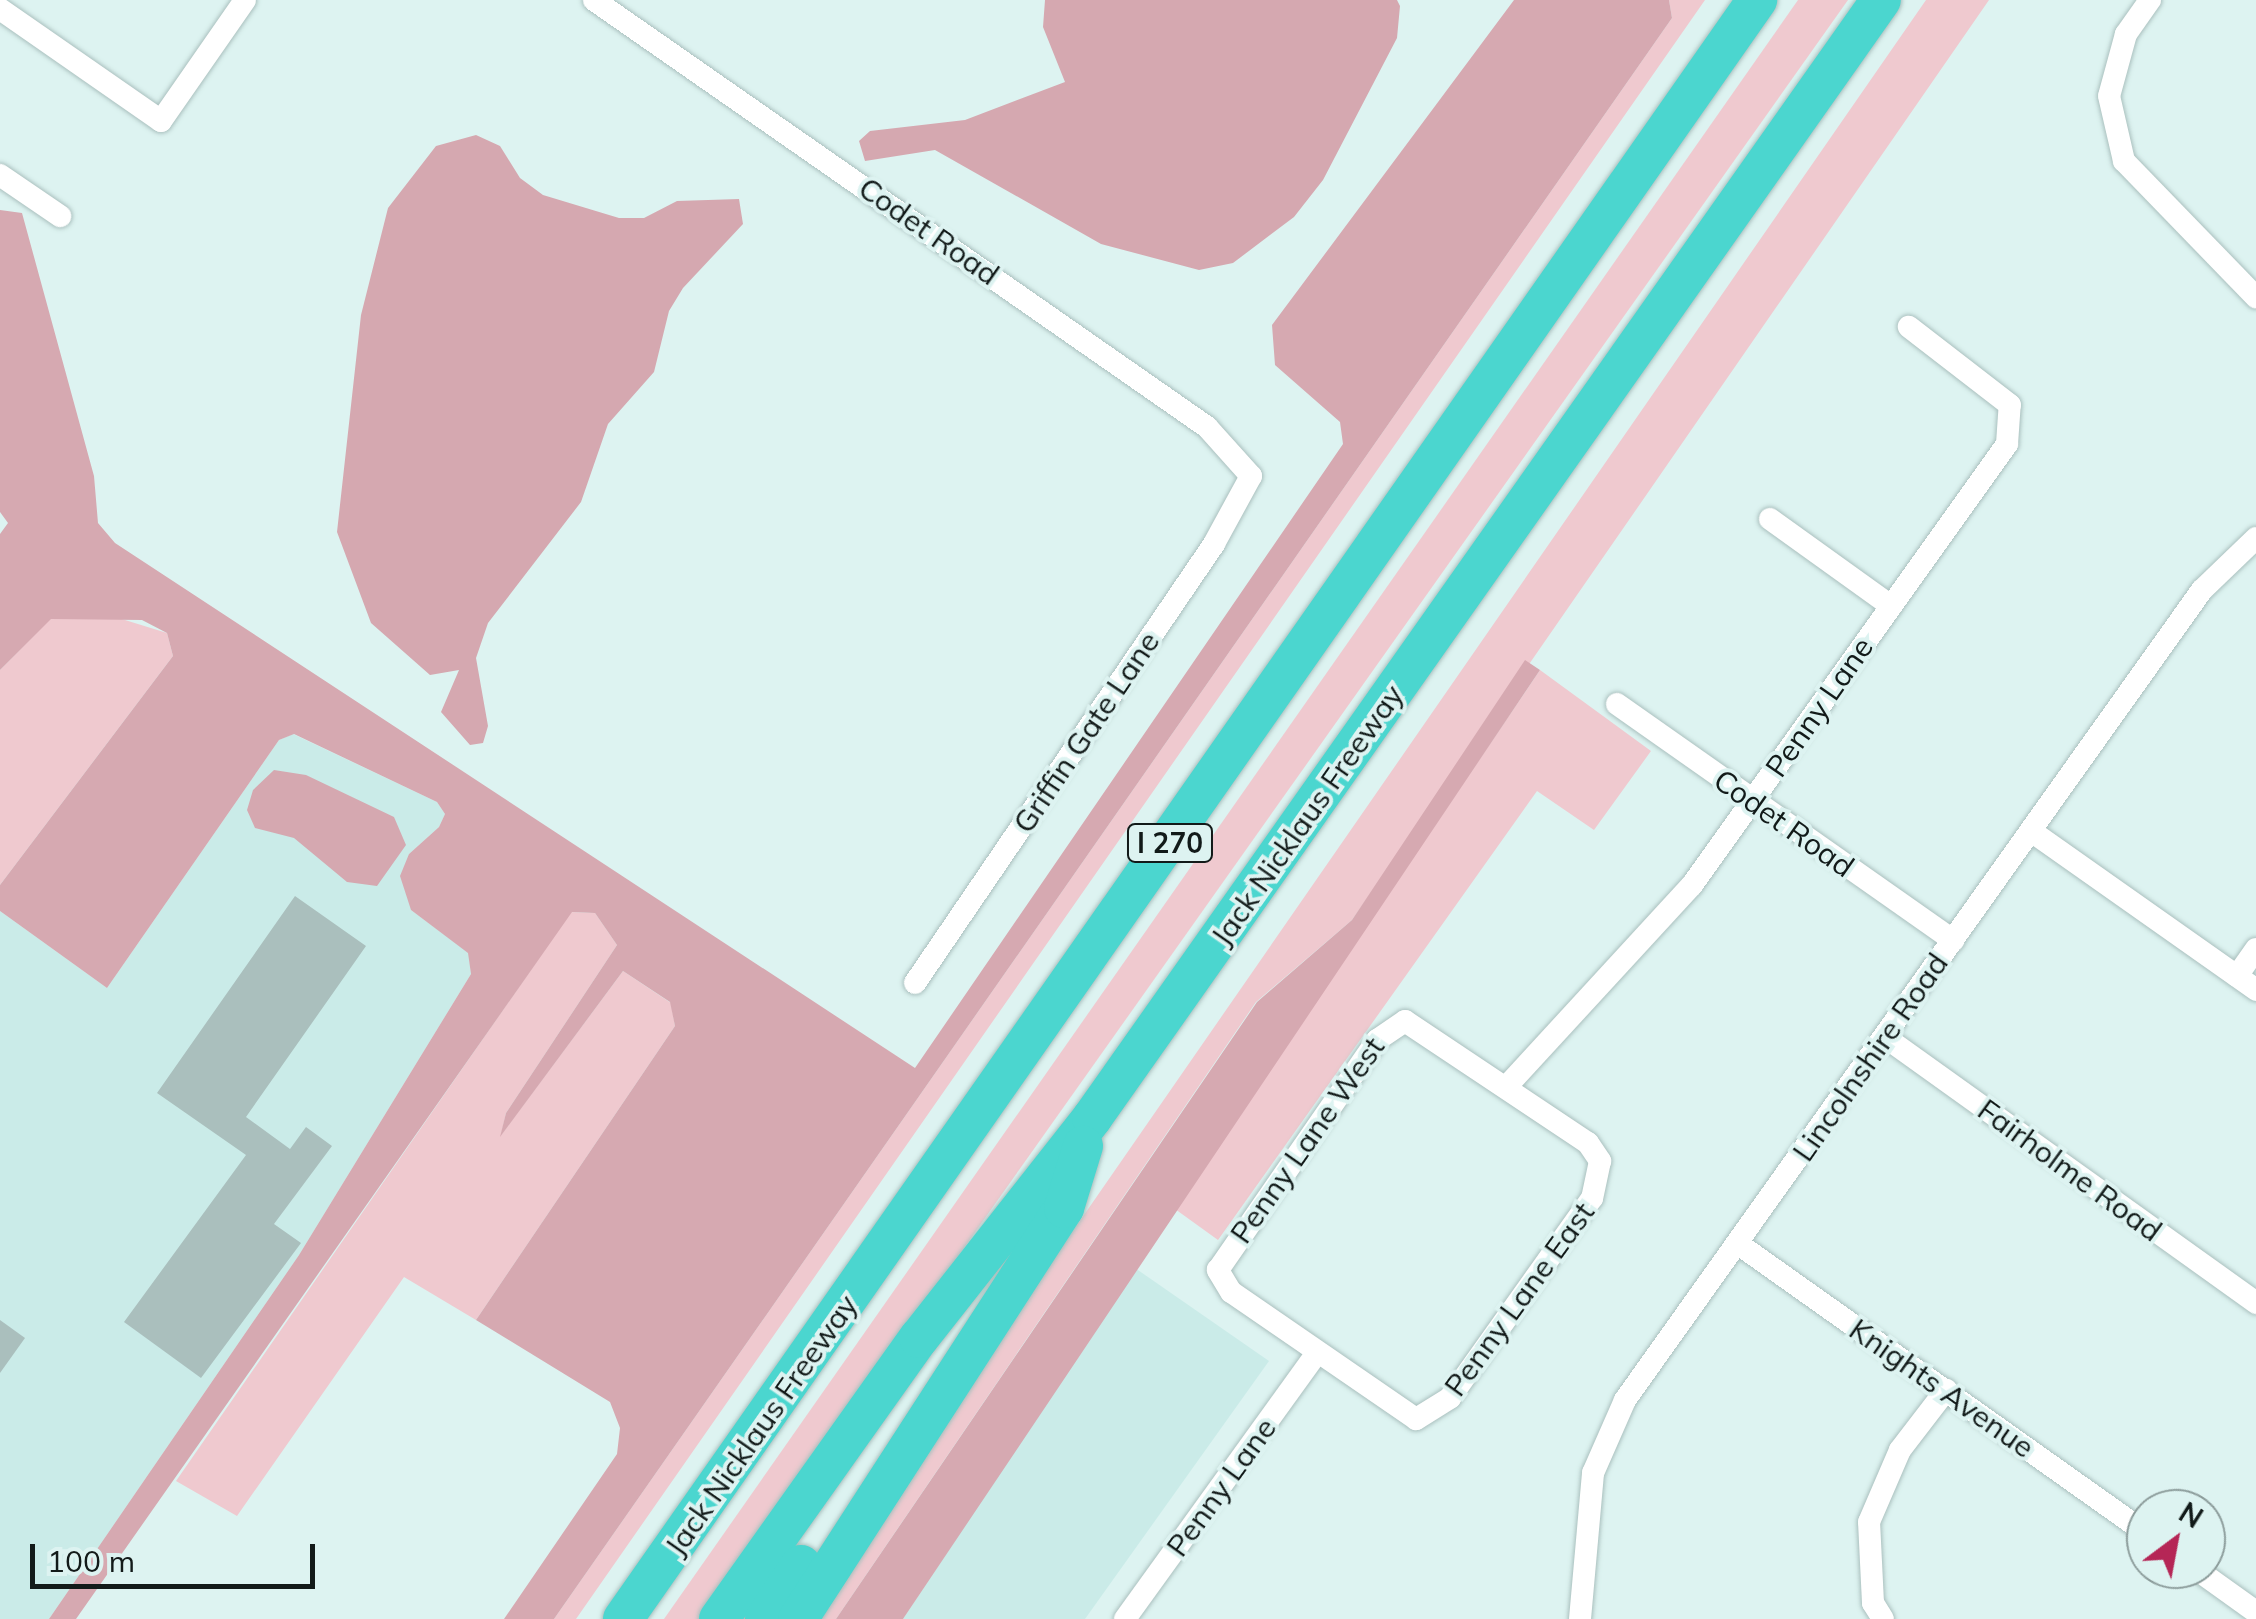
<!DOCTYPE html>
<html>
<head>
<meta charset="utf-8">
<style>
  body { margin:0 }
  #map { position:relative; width:2256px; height:1619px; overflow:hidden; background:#ddf3f1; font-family:Mulish,sans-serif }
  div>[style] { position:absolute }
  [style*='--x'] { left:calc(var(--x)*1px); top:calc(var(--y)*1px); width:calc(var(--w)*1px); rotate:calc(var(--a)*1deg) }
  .built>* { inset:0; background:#caebe8 }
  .green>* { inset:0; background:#efc9cf }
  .forest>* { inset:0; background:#d6a9b1 }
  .water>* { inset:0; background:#d5a8b0 }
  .building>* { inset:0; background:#aabfbd }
  .roads { filter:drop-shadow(0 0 2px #aac0be) drop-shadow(0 0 2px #aac0be) }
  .minor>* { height:22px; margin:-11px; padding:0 11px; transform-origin:11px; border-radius:11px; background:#fff }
  .motorway>* { height:40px; margin:-20px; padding:0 20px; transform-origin:20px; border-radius:20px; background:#4bd6cf }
  span { translate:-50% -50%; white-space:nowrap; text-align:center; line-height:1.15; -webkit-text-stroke:8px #ddf3f1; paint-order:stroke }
  .shield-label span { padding:2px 8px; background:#ddf3f1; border:2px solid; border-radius:8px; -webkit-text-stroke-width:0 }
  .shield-label { font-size:28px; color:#121a19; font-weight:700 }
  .street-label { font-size:30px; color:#121a19 }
  .north { position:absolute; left:2126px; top:1489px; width:100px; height:100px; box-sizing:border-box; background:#ddf3f1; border:2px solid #8c9c9b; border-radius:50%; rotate:32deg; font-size:28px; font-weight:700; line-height:40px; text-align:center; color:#121a19 }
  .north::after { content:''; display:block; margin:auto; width:35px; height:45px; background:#b52656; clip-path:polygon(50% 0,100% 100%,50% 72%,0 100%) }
  .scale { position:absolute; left:30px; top:1544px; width:285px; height:45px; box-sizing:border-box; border:5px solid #121a19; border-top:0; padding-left:12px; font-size:30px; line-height:35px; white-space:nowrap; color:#121a19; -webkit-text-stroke:8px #ddf3f1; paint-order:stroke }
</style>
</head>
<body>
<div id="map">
  <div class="built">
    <div style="clip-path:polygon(293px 734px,437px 802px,445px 814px,439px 827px,409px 854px,411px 910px,469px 953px,471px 974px,299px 1255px,49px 1619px,0 1619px,0 911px,107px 988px,279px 740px)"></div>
    <div style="clip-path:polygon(1135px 1268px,1269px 1361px,1085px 1619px,903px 1619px)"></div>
  </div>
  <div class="green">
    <div style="clip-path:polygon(1669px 0,1705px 0,576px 1619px,554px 1619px,1672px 18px)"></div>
    <div style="clip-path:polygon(1798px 0,1848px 0,701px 1619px,664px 1619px)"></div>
    <div style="clip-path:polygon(1926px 0,1989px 0,1352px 920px,1256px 1002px,836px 1619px,804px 1619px)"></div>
    <div style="clip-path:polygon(112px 616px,167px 633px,173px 656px,0 885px,0 670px,50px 619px)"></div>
    <div style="clip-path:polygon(1540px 670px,1651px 751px,1594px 830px,1537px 791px,1218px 1240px,1175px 1209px)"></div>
    <div style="clip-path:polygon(571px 912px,595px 913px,617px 945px,506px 1113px,501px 1135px,623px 971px,671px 1003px,675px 1026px,476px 1320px,404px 1277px,237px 1516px,176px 1481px)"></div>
  </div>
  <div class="forest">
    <div style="clip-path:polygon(1514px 0,1669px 0,1672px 18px,554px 1619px,504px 1619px,617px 1454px,620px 1428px,610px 1402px,476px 1320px,675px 1026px,670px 1002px,623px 971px,500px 1137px,506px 1113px,617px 945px,595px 913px,572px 912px,76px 1619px,49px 1619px,299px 1255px,471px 974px,468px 953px,411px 910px,400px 876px,409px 854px,439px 827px,445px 814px,437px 802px,294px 734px,279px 740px,107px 988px,0 911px,0 885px,173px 656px,167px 633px,142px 620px,51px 619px,0 670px,0 534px,8px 523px,0 512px,0 210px,22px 213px,94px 476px,98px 523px,115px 543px,915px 1068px,1343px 444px,1340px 422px,1275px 365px,1272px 325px)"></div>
    <div style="clip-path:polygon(1525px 660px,1540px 670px,903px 1619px,836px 1619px,1257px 1002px,1352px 920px)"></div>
  </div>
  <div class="water">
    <div style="clip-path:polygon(1045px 0,1397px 0,1400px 6px,1397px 38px,1323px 180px,1294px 217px,1233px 263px,1199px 270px,1101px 244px,935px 150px,865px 161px,859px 141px,870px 131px,965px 120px,1065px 82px,1043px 27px)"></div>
    <div style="clip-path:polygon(476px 135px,500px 146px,520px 178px,543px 195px,619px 218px,644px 218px,677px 201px,739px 199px,743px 224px,683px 288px,669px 311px,654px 372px,608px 424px,581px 502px,488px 623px,476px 658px,488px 726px,483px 743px,470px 745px,441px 712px,459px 670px,430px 675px,371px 623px,337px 532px,361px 315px,388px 208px,436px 146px)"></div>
    <div style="clip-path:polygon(274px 770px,306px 775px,394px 817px,406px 845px,377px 886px,347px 882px,294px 838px,255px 828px,247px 810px,253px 790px)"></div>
  </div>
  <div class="building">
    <div style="clip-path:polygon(295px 896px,366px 946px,246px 1117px,290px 1149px,306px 1127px,332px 1146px,274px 1224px,301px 1243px,201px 1378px,124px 1322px,246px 1155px,157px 1093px)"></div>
    <div style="clip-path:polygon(0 1320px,25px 1338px,0 1373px)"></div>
  </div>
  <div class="roads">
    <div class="minor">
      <div style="--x:594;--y:0;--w:747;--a:34.86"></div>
      <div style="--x:1207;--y:427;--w:66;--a:48.1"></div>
      <div style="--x:1251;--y:476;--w:77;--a:118.6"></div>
      <div style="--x:1214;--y:544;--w:531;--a:124.26"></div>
      <div style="--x:2150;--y:0;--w:42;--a:125.2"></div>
      <div style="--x:2126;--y:34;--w:64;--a:105.3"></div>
      <div style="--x:2109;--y:96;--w:67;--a:77"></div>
      <div style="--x:2124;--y:161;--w:190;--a:45.9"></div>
      <div style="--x:0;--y:9;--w:196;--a:34.8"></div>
      <div style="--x:161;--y:121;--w:147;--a:-55.2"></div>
      <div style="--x:0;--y:175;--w:73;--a:34.3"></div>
      <div style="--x:1770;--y:519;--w:149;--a:35.7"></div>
      <div style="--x:1617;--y:704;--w:411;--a:35.1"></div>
      <div style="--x:2031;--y:831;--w:276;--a:35.2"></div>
      <div style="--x:2237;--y:976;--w:33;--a:-55"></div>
      <div style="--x:1405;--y:1021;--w:220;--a:33.7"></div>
      <div style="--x:1588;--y:1143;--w:22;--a:56"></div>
      <div style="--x:1600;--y:1161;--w:38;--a:102"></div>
      <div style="--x:1592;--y:1198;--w:245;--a:125.4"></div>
      <div style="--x:1450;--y:1398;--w:40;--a:148"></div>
      <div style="--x:1416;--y:1419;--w:224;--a:-145.5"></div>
      <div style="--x:1231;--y:1292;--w:26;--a:-121"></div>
      <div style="--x:1218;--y:1270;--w:280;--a:-55.3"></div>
      <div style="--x:1377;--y:1040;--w:34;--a:-34"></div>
      <div style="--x:1885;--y:1037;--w:457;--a:35.6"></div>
      <div style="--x:1507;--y:1086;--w:273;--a:-47.4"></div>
      <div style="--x:1692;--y:885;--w:542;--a:-54.46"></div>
      <div style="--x:2007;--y:444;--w:39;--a:-86"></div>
      <div style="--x:2010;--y:405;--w:128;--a:-142.3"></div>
      <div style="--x:1737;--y:1243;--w:501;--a:35.34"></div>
      <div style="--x:2196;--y:1569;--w:74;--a:35.6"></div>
      <div style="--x:1125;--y:1619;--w:327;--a:-54.2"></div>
      <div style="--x:1580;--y:1619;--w:147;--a:-84.9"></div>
      <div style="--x:1593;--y:1473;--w:80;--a:-66.3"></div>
      <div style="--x:1625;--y:1400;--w:994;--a:-54.54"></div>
      <div style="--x:2202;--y:590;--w:75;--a:-43.9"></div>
      <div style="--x:1883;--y:1619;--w:19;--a:-122"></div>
      <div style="--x:1873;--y:1603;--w:81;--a:-92.8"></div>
      <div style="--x:1869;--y:1522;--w:78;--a:-66.7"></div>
      <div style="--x:1900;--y:1450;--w:76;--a:-52.5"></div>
    </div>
    <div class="motorway">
      <div style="--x:623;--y:1619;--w:1977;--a:-54.99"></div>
      <div style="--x:719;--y:1619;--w:345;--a:-54.6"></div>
      <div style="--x:919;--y:1338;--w:280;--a:-51.8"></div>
      <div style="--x:1092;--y:1118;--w:1368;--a:-54.79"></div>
      <div style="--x:765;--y:1619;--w:65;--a:-56.3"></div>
      <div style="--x:798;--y:1619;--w:490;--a:-57.1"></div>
      <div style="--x:1064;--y:1208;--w:65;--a:-73"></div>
    </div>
  </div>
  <div class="shield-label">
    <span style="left:1170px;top:843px">I 270</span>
  </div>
  <div class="street-label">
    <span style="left:929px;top:231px;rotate:35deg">Codet Road</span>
    <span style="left:1819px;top:707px;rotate:-55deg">Penny Lane</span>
    <span style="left:1086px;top:732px;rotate:-56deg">Griffin Gate Lane</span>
    <span style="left:1307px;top:815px;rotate:-55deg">Jack Nicklaus Freeway</span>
    <span style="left:1784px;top:823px;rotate:35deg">Codet Road</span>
    <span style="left:1870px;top:1057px;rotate:-55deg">Lincolnshire Road</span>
    <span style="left:1307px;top:1140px;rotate:-55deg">Penny Lane West</span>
    <span style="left:2070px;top:1170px;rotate:36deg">Fairholme Road</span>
    <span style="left:1519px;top:1299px;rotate:-54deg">Penny Lane East</span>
    <span style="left:1942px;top:1388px;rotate:35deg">Knights Avenue</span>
    <span style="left:761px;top:1425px;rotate:-55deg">Jack Nicklaus Freeway</span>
    <span style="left:1221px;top:1487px;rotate:-54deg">Penny Lane</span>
  </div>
  <div class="north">N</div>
  <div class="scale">100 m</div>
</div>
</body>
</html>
